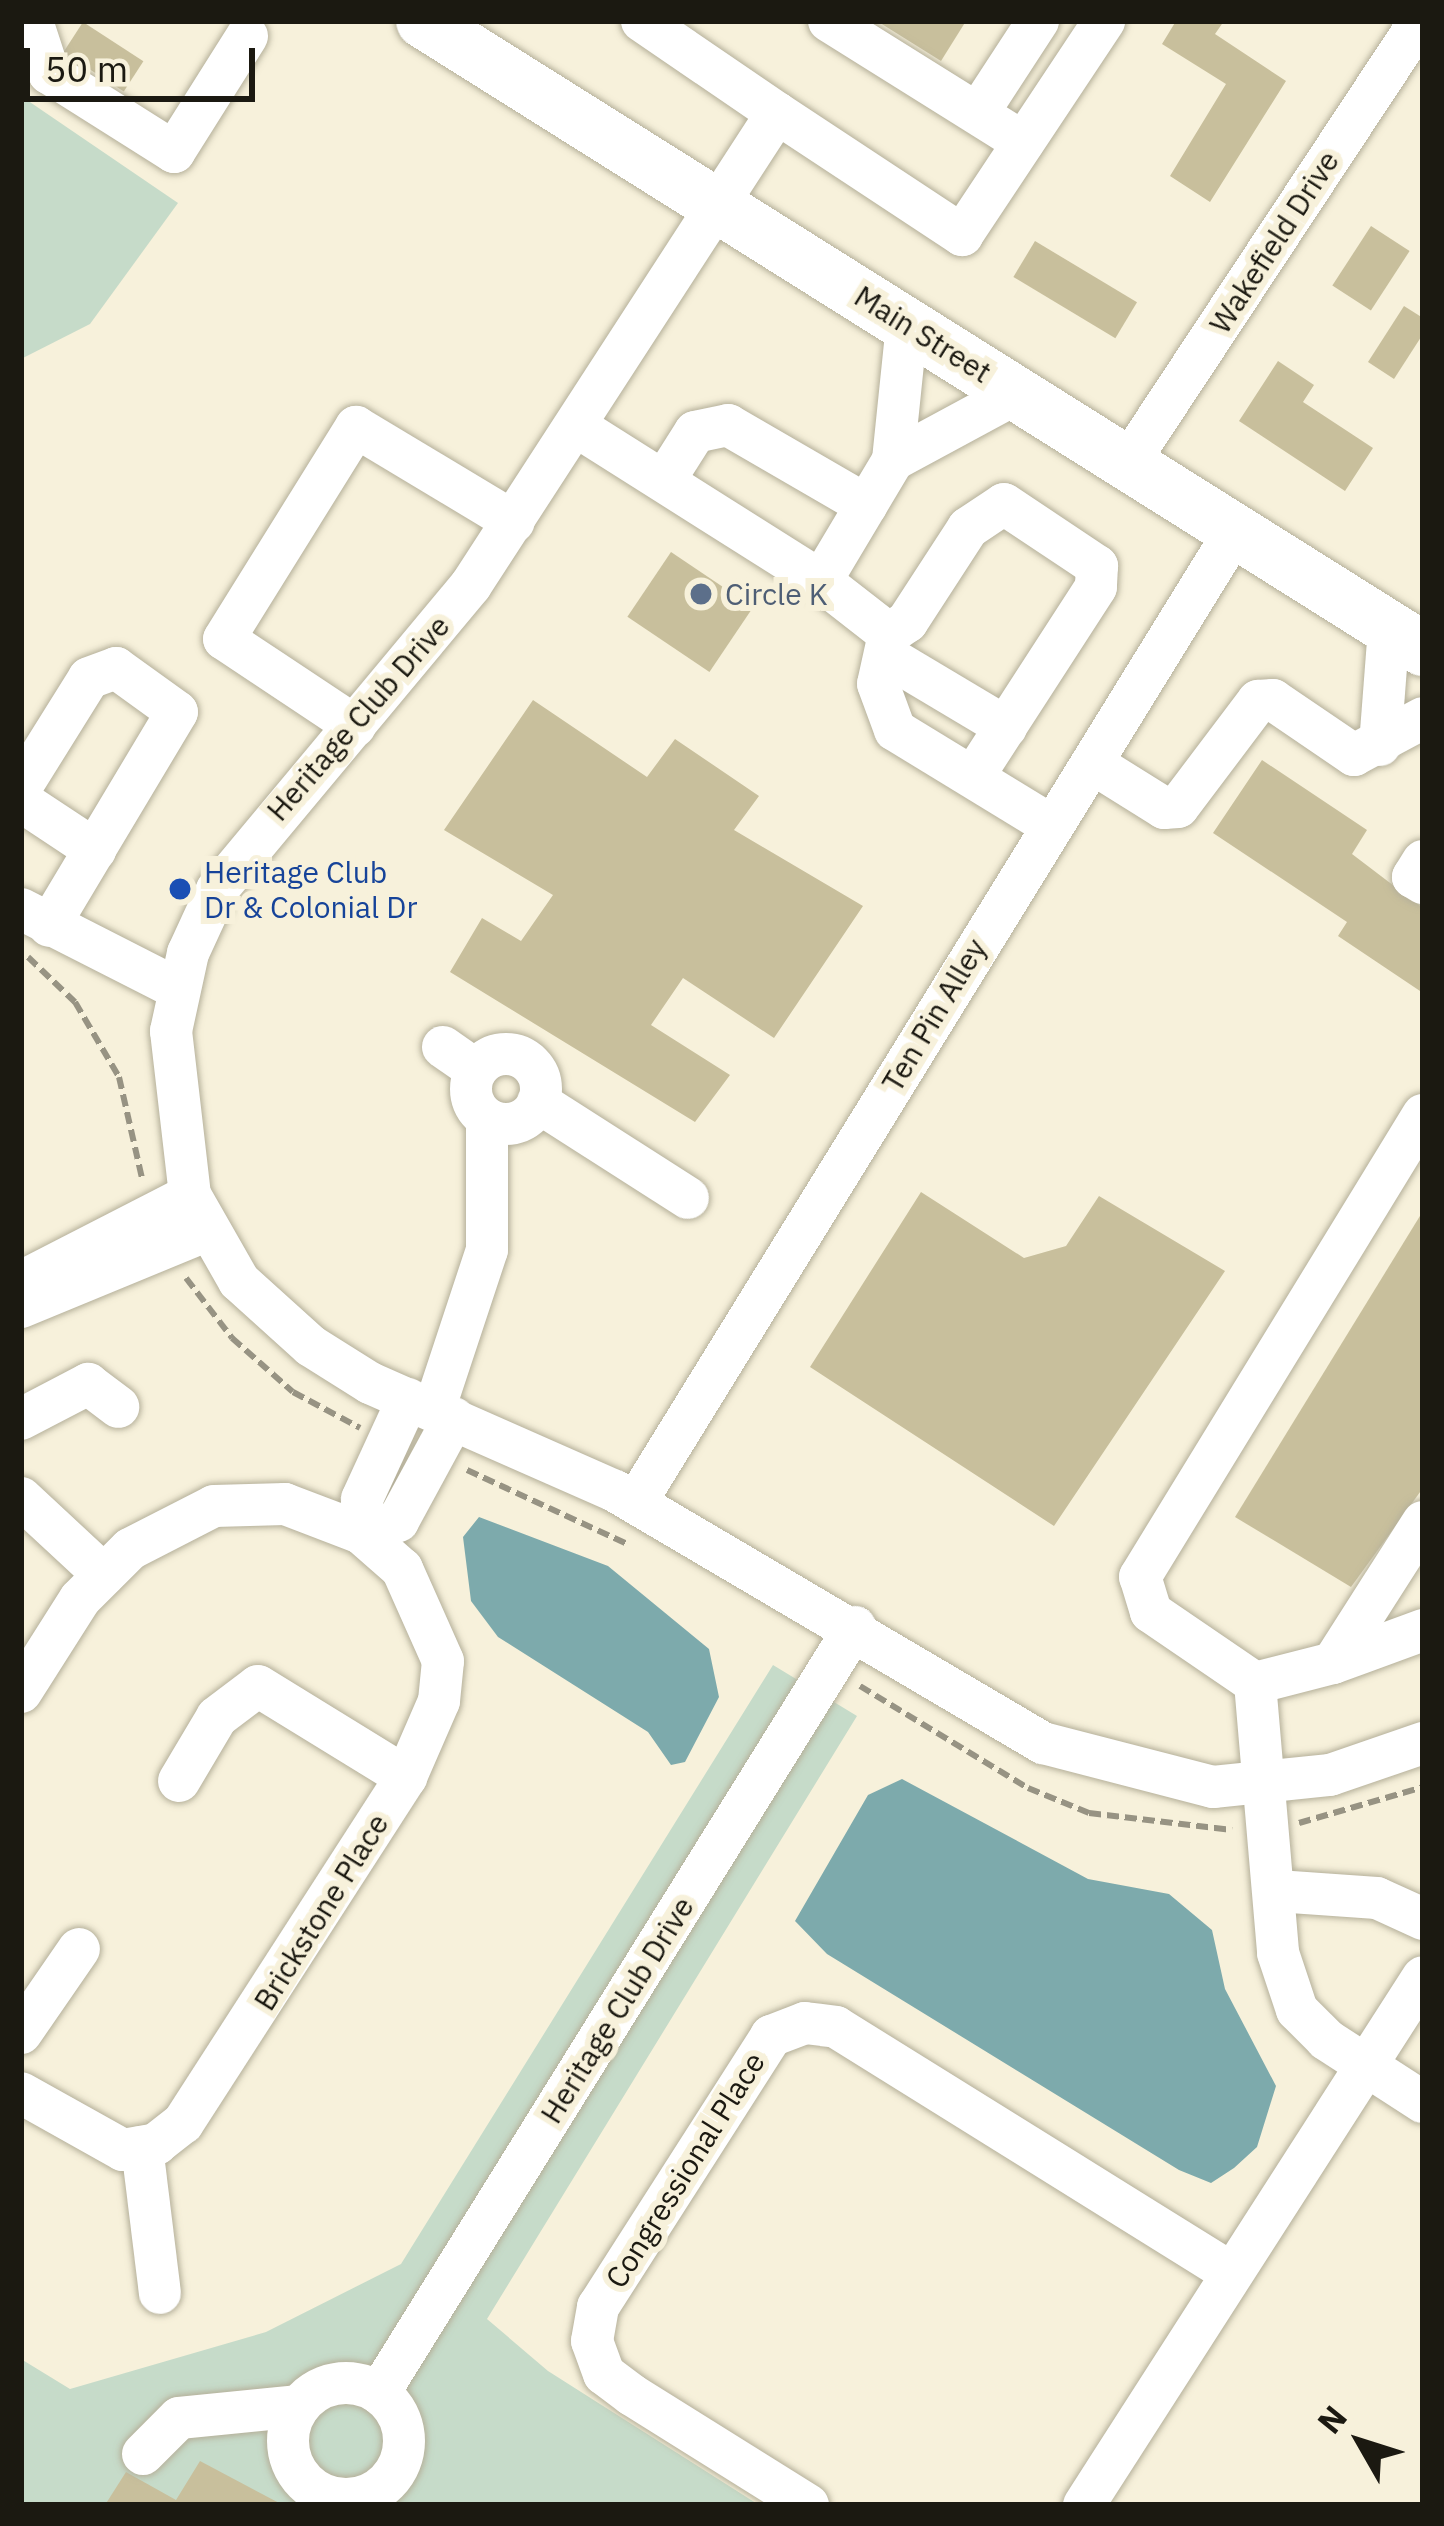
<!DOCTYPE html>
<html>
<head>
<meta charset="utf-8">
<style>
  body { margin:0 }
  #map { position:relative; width:1444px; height:2526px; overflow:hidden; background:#f7f1db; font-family:"IBM Plex Sans",sans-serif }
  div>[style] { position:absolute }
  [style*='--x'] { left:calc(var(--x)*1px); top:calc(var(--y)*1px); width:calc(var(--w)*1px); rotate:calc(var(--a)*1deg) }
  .green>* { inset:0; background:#c6dbc9 }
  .water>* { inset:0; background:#7daaac }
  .building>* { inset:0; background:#c8bf9c; transform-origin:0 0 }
  .path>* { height:6px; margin-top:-3px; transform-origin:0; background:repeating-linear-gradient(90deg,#979383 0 12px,transparent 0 18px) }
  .roads { filter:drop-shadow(0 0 3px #b5b09a) drop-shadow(0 0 3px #b5b09a) }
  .minor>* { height:42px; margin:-21px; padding:0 21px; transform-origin:21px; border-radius:21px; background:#fff }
  .minor>.ring { margin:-21px; padding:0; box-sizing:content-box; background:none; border:42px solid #fff; border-radius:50% }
  .major>* { height:54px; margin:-27px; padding:0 27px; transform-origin:27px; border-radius:27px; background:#fff }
  .dots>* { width:33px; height:33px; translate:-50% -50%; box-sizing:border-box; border:6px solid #f7f1db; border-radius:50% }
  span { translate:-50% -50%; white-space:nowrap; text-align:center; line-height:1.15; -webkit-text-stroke:12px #f7f1db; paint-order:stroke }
  .street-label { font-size:30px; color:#1b1911 }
  .service-label { font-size:30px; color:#4e5e75 }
  .left { translate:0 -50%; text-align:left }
  .transit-label { font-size:30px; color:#164399 }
  .frame { position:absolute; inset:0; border:24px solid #1b1911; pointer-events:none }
  .north { position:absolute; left:1300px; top:2382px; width:120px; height:120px; -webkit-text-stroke:9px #f7f1db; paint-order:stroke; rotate:309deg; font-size:33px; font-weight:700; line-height:48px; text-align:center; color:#1b1911 }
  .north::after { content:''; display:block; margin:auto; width:42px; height:54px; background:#1b1911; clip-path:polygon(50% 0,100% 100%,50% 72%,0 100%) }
  .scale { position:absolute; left:24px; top:48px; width:231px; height:54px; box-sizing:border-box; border:6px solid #1b1911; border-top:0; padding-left:15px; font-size:36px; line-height:42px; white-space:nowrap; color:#1b1911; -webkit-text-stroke:9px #f7f1db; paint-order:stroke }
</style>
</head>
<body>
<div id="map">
  <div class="green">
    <div style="clip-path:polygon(21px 96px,178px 203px,90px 324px,21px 359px)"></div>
    <div style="clip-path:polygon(773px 1665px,857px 1716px,487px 2319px,548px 2371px,759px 2505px,21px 2505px,21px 2359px,70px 2389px,266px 2332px,401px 2264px)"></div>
  </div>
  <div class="water">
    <div style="clip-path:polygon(479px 1517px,608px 1566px,709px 1649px,719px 1697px,685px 1762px,671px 1765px,648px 1732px,498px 1637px,471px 1601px,463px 1537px)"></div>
    <div style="clip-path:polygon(902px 1779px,1088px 1879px,1169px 1894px,1212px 1930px,1225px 1989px,1276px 2086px,1257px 2147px,1234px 2168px,1211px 2183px,1179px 2170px,827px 1954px,795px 1921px,868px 1795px)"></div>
  </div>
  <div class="building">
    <div style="clip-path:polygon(877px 21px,966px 21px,941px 61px)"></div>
    <div style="clip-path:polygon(1176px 21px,1224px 21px,1215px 34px,1286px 81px,1210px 202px,1170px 176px,1226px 84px,1162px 44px)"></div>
    <div style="left:83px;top:22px;width:72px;height:36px;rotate:33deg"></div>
    <div style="left:1371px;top:226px;width:46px;height:71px;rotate:33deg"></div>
    <div style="left:1035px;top:241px;width:119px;height:42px;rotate:31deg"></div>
    <div style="clip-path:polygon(1404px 306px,1423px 318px,1423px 334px,1394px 379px,1368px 362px)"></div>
    <div style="clip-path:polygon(1278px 361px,1314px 385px,1303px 402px,1373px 448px,1345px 491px,1239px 421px)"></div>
    <div style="left:671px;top:552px;width:99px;height:78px;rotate:34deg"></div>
    <div style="clip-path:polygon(533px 700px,647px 777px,675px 739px,759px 796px,734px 830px,863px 906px,774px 1038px,683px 978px,651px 1025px,730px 1075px,695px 1122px,450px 972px,482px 918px,521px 941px,553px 895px,444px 830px)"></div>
    <div style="clip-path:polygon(1262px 760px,1367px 830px,1352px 854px,1423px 908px,1423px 993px,1338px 936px,1347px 922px,1213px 833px)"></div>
    <div style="clip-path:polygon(921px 1192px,1024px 1258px,1066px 1246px,1099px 1196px,1225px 1271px,1054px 1526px,810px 1367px)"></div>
    <div style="clip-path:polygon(1423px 1211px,1423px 1488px,1351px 1587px,1235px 1517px)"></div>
    <div style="clip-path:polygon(200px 2461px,283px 2505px,105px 2505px,126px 2472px,176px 2500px)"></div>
  </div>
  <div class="path">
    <div style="--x:28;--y:957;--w:65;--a:43.8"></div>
    <div style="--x:75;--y:1002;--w:87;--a:59.6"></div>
    <div style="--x:119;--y:1077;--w:104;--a:77.2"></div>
    <div style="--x:186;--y:1278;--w:76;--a:52.5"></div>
    <div style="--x:232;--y:1338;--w:81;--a:41.5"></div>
    <div style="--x:293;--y:1392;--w:76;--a:28.2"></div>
    <div style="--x:467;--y:1470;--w:179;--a:24.8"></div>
    <div style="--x:860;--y:1686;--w:197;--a:31.3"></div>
    <div style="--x:1028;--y:1788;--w:66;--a:22.3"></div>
    <div style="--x:1089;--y:1813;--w:144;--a:6.8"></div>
    <div style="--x:1299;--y:1823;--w:129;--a:-16.2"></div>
  </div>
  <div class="roads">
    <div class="minor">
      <div style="--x:32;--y:21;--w:55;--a:71.9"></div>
      <div style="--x:49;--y:73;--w:148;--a:32.3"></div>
      <div style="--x:174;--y:152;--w:137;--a:-57.8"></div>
      <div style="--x:642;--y:21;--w:163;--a:34.3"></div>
      <div style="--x:777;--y:113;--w:563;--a:122.96"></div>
      <div style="--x:471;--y:585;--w:397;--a:129.8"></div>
      <div style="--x:217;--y:890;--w:69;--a:114.7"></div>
      <div style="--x:188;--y:953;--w:80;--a:102.3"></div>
      <div style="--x:171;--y:1031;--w:165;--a:83.4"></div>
      <div style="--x:190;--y:1195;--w:99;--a:60.3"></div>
      <div style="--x:239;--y:1281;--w:97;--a:42.1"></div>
      <div style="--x:311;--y:1346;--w:70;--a:32.1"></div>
      <div style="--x:370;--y:1383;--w:268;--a:23.8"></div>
      <div style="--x:615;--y:1491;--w:497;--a:30.5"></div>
      <div style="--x:1043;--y:1743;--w:176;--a:14.5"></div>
      <div style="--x:1213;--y:1787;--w:118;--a:-5.9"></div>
      <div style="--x:1330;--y:1775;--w:98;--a:-19"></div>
      <div style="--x:829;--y:21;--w:229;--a:32"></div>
      <div style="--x:777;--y:113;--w:222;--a:33.4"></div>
      <div style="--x:962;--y:235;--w:257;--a:-56.4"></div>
      <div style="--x:978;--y:113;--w:110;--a:-56.9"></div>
      <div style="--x:579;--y:428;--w:286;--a:32.3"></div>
      <div style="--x:821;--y:581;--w:141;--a:-59.2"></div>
      <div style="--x:893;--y:460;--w:137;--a:-84.1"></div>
      <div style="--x:893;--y:460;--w:141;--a:-28.4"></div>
      <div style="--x:1128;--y:463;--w:530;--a:-56.55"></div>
      <div style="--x:664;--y:481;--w:58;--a:-57.7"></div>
      <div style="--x:695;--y:432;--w:34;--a:-12"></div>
      <div style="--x:728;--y:425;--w:160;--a:30.1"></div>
      <div style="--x:821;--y:581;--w:86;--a:37.9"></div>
      <div style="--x:889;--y:634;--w:51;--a:102.4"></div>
      <div style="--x:878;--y:684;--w:49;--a:69.7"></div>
      <div style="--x:895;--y:730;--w:184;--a:31.4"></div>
      <div style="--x:889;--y:634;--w:22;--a:-34"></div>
      <div style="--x:907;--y:622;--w:112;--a:-57"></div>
      <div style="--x:968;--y:528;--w:43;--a:-33.7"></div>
      <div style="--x:1004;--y:504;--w:112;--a:33.7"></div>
      <div style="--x:1097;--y:566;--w:21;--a:93"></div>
      <div style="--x:1096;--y:587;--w:226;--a:122.9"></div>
      <div style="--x:885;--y:655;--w:141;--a:30.8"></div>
      <div style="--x:355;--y:726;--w:157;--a:-146.4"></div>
      <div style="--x:224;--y:639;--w:250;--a:-58.1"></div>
      <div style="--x:356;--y:427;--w:184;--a:31"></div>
      <div style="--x:1380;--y:745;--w:117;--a:-85.6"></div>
      <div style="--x:1092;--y:763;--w:85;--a:32"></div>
      <div style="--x:1164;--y:808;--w:14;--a:-4"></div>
      <div style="--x:1178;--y:807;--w:133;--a:-53"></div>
      <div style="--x:1258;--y:701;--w:15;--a:-4"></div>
      <div style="--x:1273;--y:700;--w:98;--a:34.2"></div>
      <div style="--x:1354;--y:755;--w:78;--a:-28.2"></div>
      <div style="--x:21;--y:787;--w:128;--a:-58"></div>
      <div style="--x:89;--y:678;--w:29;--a:-20"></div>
      <div style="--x:116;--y:668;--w:75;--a:35.8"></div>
      <div style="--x:177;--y:712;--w:249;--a:120.9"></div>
      <div style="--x:21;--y:801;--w:89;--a:33.5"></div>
      <div style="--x:1423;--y:861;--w:19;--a:122"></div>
      <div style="--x:1413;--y:877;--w:12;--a:31"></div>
      <div style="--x:21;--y:909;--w:176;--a:27"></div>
      <div style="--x:443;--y:1047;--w:40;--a:34.9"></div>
      <div class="ring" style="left:471px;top:1054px;width:28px;height:28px"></div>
      <div style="--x:538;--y:1102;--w:178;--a:32.6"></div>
      <div style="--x:21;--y:1282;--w:190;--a:-27.2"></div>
      <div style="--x:21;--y:1307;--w:202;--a:-22.4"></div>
      <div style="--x:434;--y:1410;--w:169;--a:-71.7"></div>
      <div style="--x:487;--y:1250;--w:131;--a:-90"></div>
      <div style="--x:21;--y:1419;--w:76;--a:-27.6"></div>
      <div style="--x:88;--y:1384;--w:38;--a:37"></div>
      <div style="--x:21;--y:1498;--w:113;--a:42.9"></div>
      <div style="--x:636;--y:1502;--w:1141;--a:-58.33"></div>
      <div style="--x:1423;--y:1522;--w:167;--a:122.6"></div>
      <div style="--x:1333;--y:1663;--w:96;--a:-20.1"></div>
      <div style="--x:361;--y:1533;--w:34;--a:-88"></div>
      <div style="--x:362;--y:1499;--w:110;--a:-65.3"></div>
      <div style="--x:1333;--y:1663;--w:81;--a:165.6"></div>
      <div style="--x:1255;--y:1683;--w:126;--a:-145.7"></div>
      <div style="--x:1151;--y:1612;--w:37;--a:-107"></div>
      <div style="--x:1140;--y:1577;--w:542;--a:-58.51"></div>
      <div style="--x:1255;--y:1683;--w:271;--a:85.1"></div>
      <div style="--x:1278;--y:1953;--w:60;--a:71.6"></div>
      <div style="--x:1297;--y:2010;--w:42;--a:45"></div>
      <div style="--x:1327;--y:2040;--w:114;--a:32.9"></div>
      <div style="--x:21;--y:1692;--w:110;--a:-57.6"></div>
      <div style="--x:80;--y:1599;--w:71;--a:-45"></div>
      <div style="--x:130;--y:1549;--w:94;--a:-27.1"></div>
      <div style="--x:214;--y:1506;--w:71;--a:-1.6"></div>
      <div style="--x:285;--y:1504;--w:81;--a:20.9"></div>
      <div style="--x:361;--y:1533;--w:39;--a:-18"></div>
      <div style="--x:398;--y:1521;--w:117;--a:-61.5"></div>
      <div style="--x:179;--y:1781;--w:74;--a:-59.3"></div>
      <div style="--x:217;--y:1717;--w:51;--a:-37.1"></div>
      <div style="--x:258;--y:1686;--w:174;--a:31.6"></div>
      <div style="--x:1277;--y:1891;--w:100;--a:4"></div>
      <div style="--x:1377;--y:1898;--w:51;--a:24.5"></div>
      <div style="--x:21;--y:2033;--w:102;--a:-55.4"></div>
      <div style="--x:21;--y:2093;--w:117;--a:29.2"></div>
      <div style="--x:123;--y:2150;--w:34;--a:-10"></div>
      <div style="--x:156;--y:2144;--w:34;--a:-38"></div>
      <div style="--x:183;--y:2123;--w:412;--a:-57.2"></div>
      <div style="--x:406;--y:1777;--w:83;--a:-66.5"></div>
      <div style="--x:439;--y:1701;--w:40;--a:-84.3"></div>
      <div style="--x:443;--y:1661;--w:101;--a:-114"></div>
      <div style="--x:402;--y:1569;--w:55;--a:-138.7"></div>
      <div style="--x:142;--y:2147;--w:147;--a:83"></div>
      <div class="ring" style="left:288px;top:2383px;width:74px;height:74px"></div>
      <div style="--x:379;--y:2393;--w:902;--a:-58.14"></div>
      <div style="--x:143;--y:2454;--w:51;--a:-45"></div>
      <div style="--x:179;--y:2418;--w:121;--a:-5.7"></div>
      <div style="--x:808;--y:2505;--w:208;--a:-148"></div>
      <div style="--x:632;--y:2395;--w:35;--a:-143"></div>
      <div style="--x:604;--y:2374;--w:35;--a:-110"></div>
      <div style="--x:592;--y:2341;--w:35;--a:-80"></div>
      <div style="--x:598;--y:2307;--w:322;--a:-57.4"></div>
      <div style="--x:771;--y:2036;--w:36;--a:-21"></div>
      <div style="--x:805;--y:2023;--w:31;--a:7"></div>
      <div style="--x:836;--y:2027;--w:463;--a:31.9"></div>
      <div style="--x:1084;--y:2505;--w:627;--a:-57.3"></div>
    </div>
    <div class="major">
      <div style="--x:423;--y:21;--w:1181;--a:32.13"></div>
    </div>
  </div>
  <div class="dots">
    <div style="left:701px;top:594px;background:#5c6f8a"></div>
    <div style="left:180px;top:889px;background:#1a4fb4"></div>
  </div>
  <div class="street-label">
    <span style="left:1274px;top:242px;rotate:-57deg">Wakefield Drive</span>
    <span style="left:923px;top:334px;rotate:32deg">Main Street</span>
    <span style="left:358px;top:718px;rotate:-49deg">Heritage Club Drive</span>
    <span style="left:934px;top:1015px;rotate:-59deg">Ten Pin Alley</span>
    <span style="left:321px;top:1912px;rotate:-58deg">Brickstone Place</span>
    <span style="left:617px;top:2010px;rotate:-58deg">Heritage Club Drive</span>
    <span style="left:685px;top:2170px;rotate:-58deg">Congressional Place</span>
  </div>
  <div class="service-label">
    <span class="left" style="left:725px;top:594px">Circle K</span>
  </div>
  <div class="transit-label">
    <span class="left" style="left:204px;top:889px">Heritage Club<br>Dr &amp; Colonial Dr</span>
  </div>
  <div class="frame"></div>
  <div class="north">N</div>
  <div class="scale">50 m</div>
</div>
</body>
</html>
